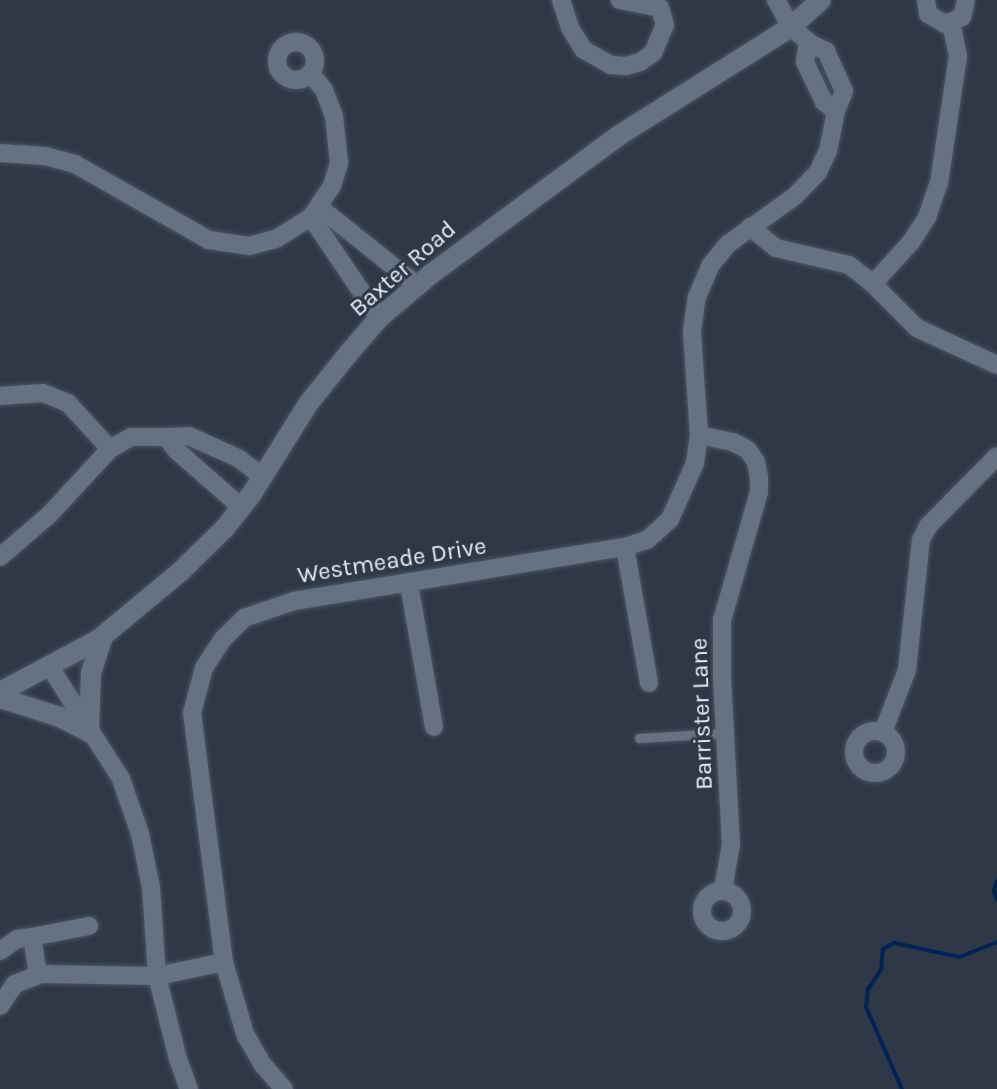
<!DOCTYPE html>
<html>
<head>
<meta charset="utf-8">
<style>
  body { margin:0 }
  #map { position:relative; width:997px; height:1089px; overflow:hidden; background:#2e3847; font-family:Karla,sans-serif }
  div>[style] { position:absolute }
  [style*='--x'] { left:calc(var(--x)*1px); top:calc(var(--y)*1px); width:calc(var(--w)*1px); rotate:calc(var(--a)*1deg) }
  .stream>* { height:4px; margin:-2px; padding:0 2px; transform-origin:2px; border-radius:2px; background:#022455 }
  .roads { filter:drop-shadow(0 0 2px #4c5461) drop-shadow(0 0 2px #4c5461) }
  .lane>* { height:9px; margin:-4.5px; padding:0 4.5px; transform-origin:4.5px; border-radius:4.5px; background:#667182 }
  .street>* { height:18px; margin:-9px; padding:0 9px; transform-origin:9px; border-radius:9px; background:#667182 }
  .street>.ring { margin:-9px; padding:0; box-sizing:content-box; background:none; border:18px solid #667182; border-radius:50% }
  .secondary>* { height:20px; margin:-10px; padding:0 10px; transform-origin:10px; border-radius:10px; background:#667182 }
  span { translate:-50% -50%; white-space:nowrap; text-align:center; line-height:1.15; -webkit-text-stroke:6px #2e3847; paint-order:stroke }
  .street-label { font-size:24px; color:#e4eaf4 }
</style>
</head>
<body>
<div id="map">
  <div class="stream">
    <div style="--x:997;--y:881;--w:10;--a:107"></div>
    <div style="--x:994;--y:891;--w:9;--a:72"></div>
    <div style="--x:902;--y:1089;--w:90;--a:-113.7"></div>
    <div style="--x:866;--y:1007;--w:18;--a:-84"></div>
    <div style="--x:868;--y:989;--w:23;--a:-56"></div>
    <div style="--x:881;--y:970;--w:21;--a:-85"></div>
    <div style="--x:883;--y:949;--w:13;--a:-29"></div>
    <div style="--x:894;--y:943;--w:67;--a:12"></div>
    <div style="--x:960;--y:957;--w:40;--a:-22"></div>
  </div>
  <div class="roads">
    <div class="lane">
      <div style="--x:639;--y:738;--w:86;--a:-3.3"></div>
    </div>
    <div class="street">
      <div style="--x:561;--y:0;--w:29;--a:72"></div>
      <div style="--x:570;--y:28;--w:26;--a:58"></div>
      <div style="--x:584;--y:50;--w:31;--a:29"></div>
      <div style="--x:611;--y:65;--w:15;--a:4"></div>
      <div style="--x:626;--y:66;--w:15;--a:-16"></div>
      <div style="--x:640;--y:62;--w:16;--a:-35"></div>
      <div style="--x:653;--y:53;--w:30;--a:-67"></div>
      <div style="--x:665;--y:25;--w:18;--a:-106"></div>
      <div style="--x:660;--y:8;--w:41;--a:-168.7"></div>
      <div style="--x:926;--y:0;--w:14;--a:82"></div>
      <div style="--x:928;--y:14;--w:20;--a:30"></div>
      <div style="--x:945;--y:24;--w:18;--a:-22"></div>
      <div style="--x:962;--y:17;--w:17;--a:-77"></div>
      <div style="--x:808;--y:42;--w:20;--a:99"></div>
      <div style="--x:805;--y:62;--w:44;--a:64.6"></div>
      <div style="--x:824;--y:102;--w:15;--a:37"></div>
      <div class="ring" style="left:277px;top:42px;width:20px;height:20px"></div>
      <div style="--x:0;--y:153;--w:45;--a:3.8"></div>
      <div style="--x:45;--y:156;--w:31;--a:15"></div>
      <div style="--x:75;--y:164;--w:154;--a:29.6"></div>
      <div style="--x:209;--y:240;--w:40;--a:8.5"></div>
      <div style="--x:249;--y:246;--w:28;--a:-15"></div>
      <div style="--x:276;--y:239;--w:41;--a:-32.2"></div>
      <div style="--x:311;--y:217;--w:37;--a:-56"></div>
      <div style="--x:332;--y:186;--w:24;--a:-73"></div>
      <div style="--x:339;--y:163;--w:47;--a:-96.1"></div>
      <div style="--x:334;--y:116;--w:28;--a:-111"></div>
      <div style="--x:324;--y:90;--w:22;--a:-129"></div>
      <div style="--x:319;--y:207;--w:127;--a:38.6"></div>
      <div style="--x:311;--y:217;--w:122;--a:56"></div>
      <div style="--x:750;--y:227;--w:33;--a:39"></div>
      <div style="--x:776;--y:248;--w:75;--a:13.1"></div>
      <div style="--x:849;--y:265;--w:31;--a:38"></div>
      <div style="--x:873;--y:284;--w:62;--a:45"></div>
      <div style="--x:917;--y:328;--w:88;--a:24.8"></div>
      <div style="--x:873;--y:284;--w:57;--a:-47.9"></div>
      <div style="--x:911;--y:242;--w:30;--a:-57"></div>
      <div style="--x:927;--y:217;--w:36;--a:-71"></div>
      <div style="--x:939;--y:183;--w:128;--a:-81.5"></div>
      <div style="--x:958;--y:56;--w:34;--a:-102"></div>
      <div style="--x:0;--y:396;--w:43;--a:-4"></div>
      <div style="--x:43;--y:393;--w:27;--a:22"></div>
      <div style="--x:68;--y:403;--w:62;--a:47.6"></div>
      <div style="--x:699;--y:435;--w:35;--a:12"></div>
      <div style="--x:733;--y:442;--w:17;--a:28"></div>
      <div style="--x:748;--y:450;--w:14;--a:56"></div>
      <div style="--x:756;--y:462;--w:15;--a:79"></div>
      <div style="--x:759;--y:477;--w:15;--a:90"></div>
      <div style="--x:759;--y:492;--w:133;--a:106.1"></div>
      <div style="--x:722;--y:620;--w:58;--a:90"></div>
      <div style="--x:722;--y:678;--w:166;--a:86.9"></div>
      <div style="--x:731;--y:844;--w:47;--a:99.9"></div>
      <div style="--x:166;--y:437;--w:23;--a:-2"></div>
      <div style="--x:189;--y:436;--w:54;--a:24.2"></div>
      <div style="--x:238;--y:458;--w:31;--a:37"></div>
      <div style="--x:625;--y:547;--w:138;--a:80"></div>
      <div style="--x:0;--y:557;--w:66;--a:-40.7"></div>
      <div style="--x:50;--y:514;--w:88;--a:-47.3"></div>
      <div style="--x:110;--y:449;--w:24;--a:-30"></div>
      <div style="--x:131;--y:437;--w:35;--a:0"></div>
      <div style="--x:166;--y:437;--w:16;--a:52"></div>
      <div style="--x:176;--y:450;--w:86;--a:41.2"></div>
      <div style="--x:409;--y:584;--w:145;--a:80.1"></div>
      <div style="--x:50;--y:667;--w:133;--a:57.6"></div>
      <div style="--x:121;--y:779;--w:58;--a:70.9"></div>
      <div style="--x:140;--y:834;--w:54;--a:78.3"></div>
      <div style="--x:151;--y:887;--w:89;--a:86.1"></div>
      <div style="--x:157;--y:976;--w:86;--a:75.8"></div>
      <div style="--x:178;--y:1059;--w:32;--a:70"></div>
      <div class="ring" style="left:854px;top:731px;width:24px;height:24px"></div>
      <div style="--x:883;--y:732;--w:66;--a:-68.8"></div>
      <div style="--x:907;--y:670;--w:131;--a:-83.9"></div>
      <div style="--x:921;--y:540;--w:16;--a:-63"></div>
      <div style="--x:928;--y:526;--w:98;--a:-45.4"></div>
      <div class="ring" style="left:702px;top:891px;width:22px;height:22px"></div>
      <div style="--x:32;--y:937;--w:58;--a:-10.9"></div>
      <div style="--x:0;--y:951;--w:21;--a:-35"></div>
      <div style="--x:17;--y:939;--w:15;--a:-8"></div>
      <div style="--x:32;--y:937;--w:38;--a:81"></div>
      <div style="--x:224;--y:962;--w:75;--a:73.7"></div>
      <div style="--x:245;--y:1034;--w:36;--a:60"></div>
      <div style="--x:263;--y:1065;--w:32;--a:49"></div>
      <div style="--x:0;--y:1006;--w:27;--a:-56"></div>
      <div style="--x:15;--y:984;--w:28;--a:-21"></div>
      <div style="--x:41;--y:974;--w:116;--a:1"></div>
      <div style="--x:157;--y:976;--w:68;--a:-11.8"></div>
      <div style="--x:224;--y:962;--w:251;--a:-97.3"></div>
      <div style="--x:192;--y:713;--w:47;--a:-75.1"></div>
      <div style="--x:204;--y:668;--w:35;--a:-57"></div>
      <div style="--x:223;--y:639;--w:30;--a:-45"></div>
      <div style="--x:244;--y:618;--w:53;--a:-18.8"></div>
      <div style="--x:294;--y:601;--w:335;--a:-9.3"></div>
      <div style="--x:625;--y:547;--w:23;--a:-18"></div>
      <div style="--x:647;--y:540;--w:31;--a:-42"></div>
      <div style="--x:670;--y:519;--w:61;--a:-65.9"></div>
      <div style="--x:695;--y:463;--w:28;--a:-82"></div>
      <div style="--x:699;--y:435;--w:104;--a:-93.9"></div>
      <div style="--x:692;--y:331;--w:34;--a:-82"></div>
      <div style="--x:697;--y:297;--w:34;--a:-67"></div>
      <div style="--x:710;--y:266;--w:28;--a:-51"></div>
      <div style="--x:728;--y:244;--w:82;--a:-35.6"></div>
      <div style="--x:795;--y:196;--w:33;--a:-46"></div>
      <div style="--x:818;--y:172;--w:23;--a:-65"></div>
      <div style="--x:828;--y:151;--w:41;--a:-78.7"></div>
      <div style="--x:836;--y:111;--w:22;--a:-68"></div>
      <div style="--x:844;--y:91;--w:44;--a:-114.2"></div>
      <div style="--x:826;--y:51;--w:17;--a:-155"></div>
      <div style="--x:811;--y:44;--w:26;--a:-140"></div>
      <div style="--x:791;--y:27;--w:31;--a:-119"></div>
    </div>
    <div class="secondary">
      <div style="--x:0;--y:692;--w:111;--a:-28"></div>
      <div style="--x:98;--y:640;--w:108;--a:-39.7"></div>
      <div style="--x:181;--y:571;--w:62;--a:-44.3"></div>
      <div style="--x:225;--y:528;--w:42;--a:-51.8"></div>
      <div style="--x:251;--y:495;--w:107;--a:-57.9"></div>
      <div style="--x:308;--y:404;--w:64;--a:-51.3"></div>
      <div style="--x:348;--y:354;--w:48;--a:-49.3"></div>
      <div style="--x:379;--y:318;--w:68;--a:-40.2"></div>
      <div style="--x:431;--y:274;--w:232;--a:-36.4"></div>
      <div style="--x:618;--y:136;--w:204;--a:-32.2"></div>
      <div style="--x:791;--y:27;--w:40;--a:-42"></div>
      <div style="--x:0;--y:698;--w:63;--a:17.6"></div>
      <div style="--x:60;--y:717;--w:33;--a:27"></div>
      <div style="--x:89;--y:732;--w:59;--a:-88.1"></div>
      <div style="--x:91;--y:673;--w:38;--a:-72"></div>
    </div>
  </div>
  <div class="street-label">
    <span style="left:403px;top:269px;rotate:-41deg">Baxter Road</span>
    <span style="left:392px;top:561px;rotate:-9deg">Westmeade Drive</span>
    <span style="left:702px;top:714px;rotate:-92deg">Barrister Lane</span>
  </div>
</div>
</body>
</html>
